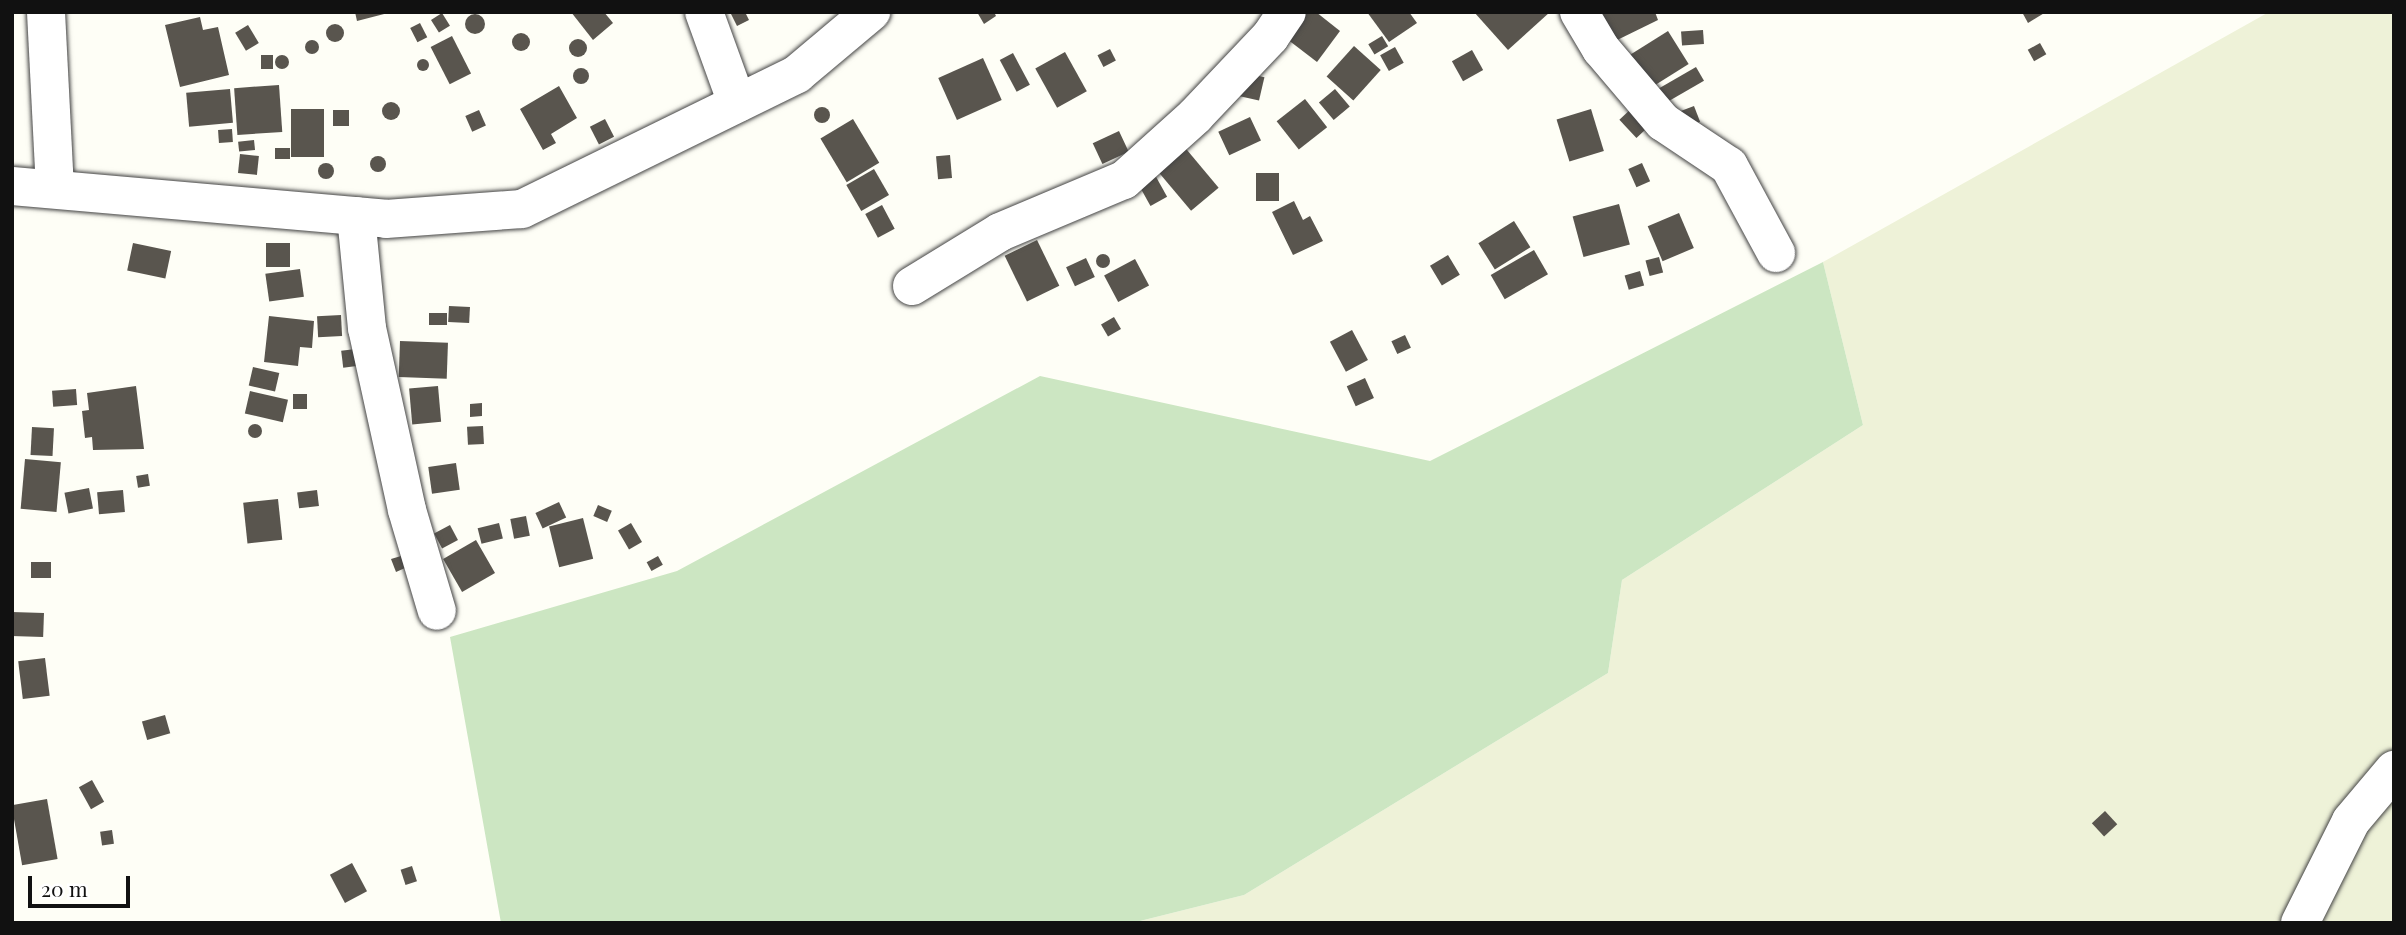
<!DOCTYPE html>
<html>
<head>
<meta charset="utf-8">
<style>
  body { margin:0 }
  #map { position:relative; width:2406px; height:935px; overflow:hidden; background:#fefef6; font-family:"Playfair Display",serif }
  div>[style] { position:absolute }
  [style*='--x'] { left:calc(var(--x)*1px); top:calc(var(--y)*1px); width:calc(var(--w)*1px); rotate:calc(var(--a)*1deg) }
  .farmland>* { inset:0; background:#eef2d8 }
  .green>* { inset:0; background:#cce6c2 }
  .building>* { inset:0; background:#59554e; transform-origin:0 0 }
  .round { border-radius:50% }
  .roads { filter:drop-shadow(0 0 2px #444) drop-shadow(0 0 2px #444) }
  .street>* { height:38px; margin:-19px; padding:0 19px; transform-origin:19px; border-radius:19px; background:#fff }
  span { translate:-50% -50%; white-space:nowrap; text-align:center; line-height:1.15; -webkit-text-stroke:7px #fff; paint-order:stroke }
  .frame { position:absolute; inset:0; border:14px solid #111; pointer-events:none }
  .scale { position:absolute; left:28px; top:876px; width:102px; height:32px; box-sizing:border-box; border:4px solid #111; border-top:0; padding-left:9px; font-size:21px; line-height:24px; white-space:nowrap; color:#111; -webkit-text-stroke:5px #fff; paint-order:stroke }
</style>
</head>
<body>
<div id="map">
  <div class="farmland">
    <div style="clip-path:polygon(2269px 12px,2394px 12px,2394px 923px,1132px 923px,1244px 895px,1608px 673px,1622px 580px,1863px 425px,1823px 262px)"></div>
  </div>
  <div class="green">
    <div style="clip-path:polygon(1823px 262px,1863px 425px,1622px 580px,1608px 673px,1244px 895px,1132px 923px,501px 923px,450px 637px,677px 571px,1040px 376px,1430px 461px)"></div>
  </div>
  <div class="building">
    <div style="clip-path:polygon(355px 12px,388px 12px,388px 13px,357px 21px)"></div>
    <div style="clip-path:polygon(571px 12px,604px 12px,613px 23px,593px 40px)"></div>
    <div style="clip-path:polygon(730px 12px,745px 12px,749px 20px,737px 26px)"></div>
    <div style="clip-path:polygon(977px 12px,994px 12px,996px 16px,984px 24px)"></div>
    <div style="clip-path:polygon(1306px 12px,1316px 12px,1340px 31px,1317px 62px,1287px 39px)"></div>
    <div style="clip-path:polygon(1367px 12px,1409px 12px,1417px 23px,1389px 42px)"></div>
    <div style="clip-path:polygon(1474px 12px,1550px 12px,1508px 50px)"></div>
    <div style="clip-path:polygon(1593px 12px,1655px 12px,1658px 20px,1609px 44px)"></div>
    <div style="clip-path:polygon(2022px 12px,2046px 12px,2028px 23px)"></div>
    <div style="left:442px;top:13px;width:15px;height:13px;rotate:58deg"></div>
    <div class="round" style="left:465px;top:14px;width:20px;height:20px"></div>
    <div style="clip-path:polygon(200px 17px,203px 30px,218px 27px,229px 75px,180px 87px,165px 25px)"></div>
    <div style="left:420px;top:23px;width:16px;height:11px;rotate:63deg"></div>
    <div class="round" style="left:326px;top:24px;width:18px;height:18px"></div>
    <div style="left:248px;top:25px;width:21px;height:15px;rotate:59deg"></div>
    <div style="left:1703px;top:30px;width:14px;height:22px;rotate:86deg"></div>
    <div style="left:1668px;top:31px;width:39px;height:46px;rotate:58deg"></div>
    <div class="round" style="left:512px;top:33px;width:18px;height:18px"></div>
    <div style="left:452px;top:36px;width:42px;height:24px;rotate:63deg"></div>
    <div style="left:1382px;top:36px;width:12px;height:16px;rotate:59deg"></div>
    <div class="round" style="left:569px;top:39px;width:18px;height:18px"></div>
    <div class="round" style="left:305px;top:40px;width:14px;height:14px"></div>
    <div style="left:2040px;top:43px;width:13px;height:14px;rotate:61deg"></div>
    <div style="left:1354px;top:46px;width:36px;height:41px;rotate:42deg"></div>
    <div style="left:1395px;top:47px;width:18px;height:17px;rotate:61deg"></div>
    <div style="left:1110px;top:49px;width:13px;height:14px;rotate:63deg"></div>
    <div style="left:1472px;top:50px;width:23px;height:23px;rotate:61deg"></div>
    <div style="left:1065px;top:52px;width:45px;height:34px;rotate:61deg"></div>
    <div style="left:1013px;top:53px;width:36px;height:15px;rotate:62deg"></div>
    <div style="left:261px;top:55px;width:12px;height:14px"></div>
    <div class="round" style="left:275px;top:55px;width:14px;height:14px"></div>
    <div style="left:983px;top:58px;width:46px;height:49px;rotate:66deg"></div>
    <div class="round" style="left:417px;top:59px;width:12px;height:12px"></div>
    <div style="left:1696px;top:67px;width:16px;height:49px;rotate:60deg"></div>
    <div class="round" style="left:573px;top:68px;width:16px;height:16px"></div>
    <div style="left:1242px;top:72px;width:23px;height:24px;rotate:13deg"></div>
    <div style="left:279px;top:85px;width:47px;height:45px;rotate:86deg"></div>
    <div style="clip-path:polygon(559px 86px,577px 118px,551px 134px,556px 143px,543px 150px,520px 109px)"></div>
    <div style="left:230px;top:89px;width:34px;height:44px;rotate:85deg"></div>
    <div style="left:1335px;top:89px;width:23px;height:21px;rotate:50deg"></div>
    <div style="left:1305px;top:99px;width:36px;height:36px;rotate:52deg"></div>
    <div class="round" style="left:382px;top:102px;width:18px;height:18px"></div>
    <div style="left:1634px;top:106px;width:25px;height:20px;rotate:47deg"></div>
    <div style="left:1694px;top:106px;width:17px;height:17px;rotate:69deg"></div>
    <div class="round" style="left:814px;top:107px;width:16px;height:16px"></div>
    <div style="left:291px;top:109px;width:33px;height:48px"></div>
    <div style="left:1591px;top:109px;width:44px;height:36px;rotate:73deg"></div>
    <div style="left:349px;top:110px;width:16px;height:16px;rotate:90deg"></div>
    <div style="left:479px;top:110px;width:17px;height:15px;rotate:66deg"></div>
    <div style="left:1250px;top:117px;width:26px;height:35px;rotate:65deg"></div>
    <div style="left:605px;top:119px;width:20px;height:17px;rotate:63deg"></div>
    <div style="left:853px;top:119px;width:51px;height:38px;rotate:59deg"></div>
    <div style="left:232px;top:129px;width:13px;height:14px;rotate:86deg"></div>
    <div style="left:1119px;top:131px;width:23px;height:29px;rotate:65deg"></div>
    <div style="left:254px;top:140px;width:10px;height:16px;rotate:84deg"></div>
    <div style="left:1182px;top:144px;width:57px;height:36px;rotate:50deg"></div>
    <div style="left:275px;top:148px;width:15px;height:11px"></div>
    <div style="left:240px;top:154px;width:19px;height:19px;rotate:6deg"></div>
    <div style="left:950px;top:155px;width:23px;height:14px;rotate:85deg"></div>
    <div class="round" style="left:370px;top:156px;width:16px;height:16px"></div>
    <div style="left:1642px;top:163px;width:20px;height:15px;rotate:66deg"></div>
    <div class="round" style="left:318px;top:163px;width:16px;height:16px"></div>
    <div style="left:874px;top:169px;width:30px;height:32px;rotate:60deg"></div>
    <div style="left:1256px;top:173px;width:23px;height:28px"></div>
    <div style="left:1155px;top:175px;width:25px;height:19px;rotate:61deg"></div>
    <div style="clip-path:polygon(1294px 201px,1303px 220px,1310px 216px,1323px 241px,1293px 255px,1272px 212px)"></div>
    <div style="left:1619px;top:204px;width:42px;height:48px;rotate:75deg"></div>
    <div style="left:882px;top:205px;width:27px;height:19px;rotate:62deg"></div>
    <div style="left:1679px;top:213px;width:38px;height:34px;rotate:67deg"></div>
    <div style="left:1514px;top:221px;width:31px;height:42px;rotate:58deg"></div>
    <div style="left:1037px;top:240px;width:51px;height:36px;rotate:64deg"></div>
    <div style="left:133px;top:243px;width:39px;height:28px;rotate:12deg"></div>
    <div style="left:266px;top:243px;width:24px;height:24px"></div>
    <div style="left:1534px;top:250px;width:28px;height:50px;rotate:60deg"></div>
    <div class="round" style="left:1096px;top:254px;width:14px;height:14px"></div>
    <div style="left:1448px;top:255px;width:23px;height:21px;rotate:59deg"></div>
    <div style="left:1659px;top:257px;width:16px;height:14px;rotate:75deg"></div>
    <div style="left:1086px;top:258px;width:21px;height:22px;rotate:65deg"></div>
    <div style="left:1135px;top:259px;width:30px;height:35px;rotate:62deg"></div>
    <div style="left:300px;top:269px;width:28px;height:35px;rotate:82deg"></div>
    <div style="left:1640px;top:271px;width:15px;height:16px;rotate:74deg"></div>
    <div style="left:449px;top:306px;width:21px;height:16px;rotate:3deg"></div>
    <div style="left:429px;top:313px;width:18px;height:12px"></div>
    <div style="left:341px;top:315px;width:21px;height:24px;rotate:87deg"></div>
    <div style="clip-path:polygon(269px 316px,314px 321px,312px 348px,300px 347px,298px 366px,264px 362px)"></div>
    <div style="left:1114px;top:317px;width:14px;height:15px;rotate:60deg"></div>
    <div style="left:1352px;top:330px;width:34px;height:25px;rotate:62deg"></div>
    <div style="left:1405px;top:335px;width:14px;height:15px;rotate:65deg"></div>
    <div style="left:400px;top:341px;width:48px;height:36px;rotate:2deg"></div>
    <div style="left:364px;top:348px;width:17px;height:23px;rotate:83deg"></div>
    <div style="left:253px;top:367px;width:27px;height:19px;rotate:13deg"></div>
    <div style="left:1365px;top:378px;width:22px;height:20px;rotate:66deg"></div>
    <div style="clip-path:polygon(136px 386px,144px 449px,93px 450px,92px 437px,85px 438px,82px 411px,89px 410px,87px 393px)"></div>
    <div style="left:438px;top:386px;width:36px;height:29px;rotate:85deg"></div>
    <div style="left:76px;top:389px;width:16px;height:24px;rotate:86deg"></div>
    <div style="left:250px;top:391px;width:39px;height:23px;rotate:13deg"></div>
    <div style="left:293px;top:394px;width:14px;height:15px"></div>
    <div style="clip-path:polygon(482px 403px,482px 416px,470px 417px,470px 404px)"></div>
    <div class="round" style="left:248px;top:424px;width:14px;height:14px"></div>
    <div style="left:483px;top:426px;width:18px;height:16px;rotate:87deg"></div>
    <div style="left:32px;top:427px;width:22px;height:28px;rotate:3deg"></div>
    <div style="left:25px;top:459px;width:36px;height:50px;rotate:5deg"></div>
    <div style="left:456px;top:463px;width:27px;height:28px;rotate:82deg"></div>
    <div style="left:148px;top:474px;width:12px;height:12px;rotate:81deg"></div>
    <div style="left:89px;top:488px;width:21px;height:25px;rotate:79deg"></div>
    <div style="left:123px;top:490px;width:22px;height:26px;rotate:85deg"></div>
    <div style="left:317px;top:490px;width:16px;height:20px;rotate:83deg"></div>
    <div style="left:278px;top:499px;width:41px;height:35px;rotate:84deg"></div>
    <div style="left:559px;top:502px;width:17px;height:26px;rotate:65deg"></div>
    <div style="left:598px;top:505px;width:15px;height:12px;rotate:23deg"></div>
    <div style="left:526px;top:516px;width:20px;height:16px;rotate:79deg"></div>
    <div style="left:583px;top:518px;width:42px;height:35px;rotate:76deg"></div>
    <div style="left:499px;top:523px;width:16px;height:22px;rotate:76deg"></div>
    <div style="left:631px;top:523px;width:22px;height:15px;rotate:60deg"></div>
    <div style="left:450px;top:525px;width:17px;height:18px;rotate:62deg"></div>
    <div style="left:476px;top:540px;width:38px;height:38px;rotate:60deg"></div>
    <div style="clip-path:polygon(401px 556px,405px 568px,396px 572px,391px 559px)"></div>
    <div style="left:658px;top:556px;width:10px;height:13px;rotate:61deg"></div>
    <div style="left:31px;top:562px;width:20px;height:16px"></div>
    <div style="left:12px;top:612px;width:32px;height:24px;rotate:2deg"></div>
    <div style="left:45px;top:658px;width:38px;height:27px;rotate:83deg"></div>
    <div style="left:165px;top:715px;width:19px;height:24px;rotate:74deg"></div>
    <div style="left:92px;top:780px;width:25px;height:15px;rotate:61deg"></div>
    <div style="left:47px;top:799px;width:61px;height:36px;rotate:80deg"></div>
    <div style="left:2105px;top:811px;width:18px;height:18px;rotate:47deg"></div>
    <div style="left:112px;top:830px;width:14px;height:12px;rotate:82deg"></div>
    <div style="left:352px;top:863px;width:32px;height:25px;rotate:62deg"></div>
    <div style="left:412px;top:866px;width:16px;height:12px;rotate:72deg"></div>
  </div>
  <div class="roads">
    <div class="street">
      <div style="--x:46;--y:12;--w:177;--a:87.1"></div>
      <div style="--x:704;--y:12;--w:97;--a:70.1"></div>
      <div style="--x:1579;--y:12;--w:43;--a:59.3"></div>
      <div style="--x:1601;--y:49;--w:96;--a:49.7"></div>
      <div style="--x:1663;--y:122;--w:79;--a:33.7"></div>
      <div style="--x:1729;--y:166;--w:99;--a:61.6"></div>
      <div style="--x:12;--y:186;--w:375;--a:5"></div>
      <div style="--x:386;--y:219;--w:136;--a:-4.2"></div>
      <div style="--x:522;--y:209;--w:306;--a:-26.1"></div>
      <div style="--x:797;--y:74;--w:97;--a:-40"></div>
      <div style="--x:356;--y:216;--w:113;--a:84.4"></div>
      <div style="--x:367;--y:328;--w:186;--a:77.6"></div>
      <div style="--x:407;--y:510;--w:105;--a:73.5"></div>
      <div style="--x:912;--y:286;--w:103;--a:-31.5"></div>
      <div style="--x:1000;--y:232;--w:134;--a:-22.8"></div>
      <div style="--x:1124;--y:180;--w:96;--a:-42"></div>
      <div style="--x:1195;--y:116;--w:109;--a:-46.5"></div>
      <div style="--x:1270;--y:37;--w:30;--a:-56"></div>
      <div style="--x:2300;--y:923;--w:114;--a:-63.4"></div>
      <div style="--x:2351;--y:821;--w:67;--a:-49.9"></div>
    </div>
  </div>
  <div class="frame"></div>
  <div class="scale">20 m</div>
</div>
</body>
</html>
